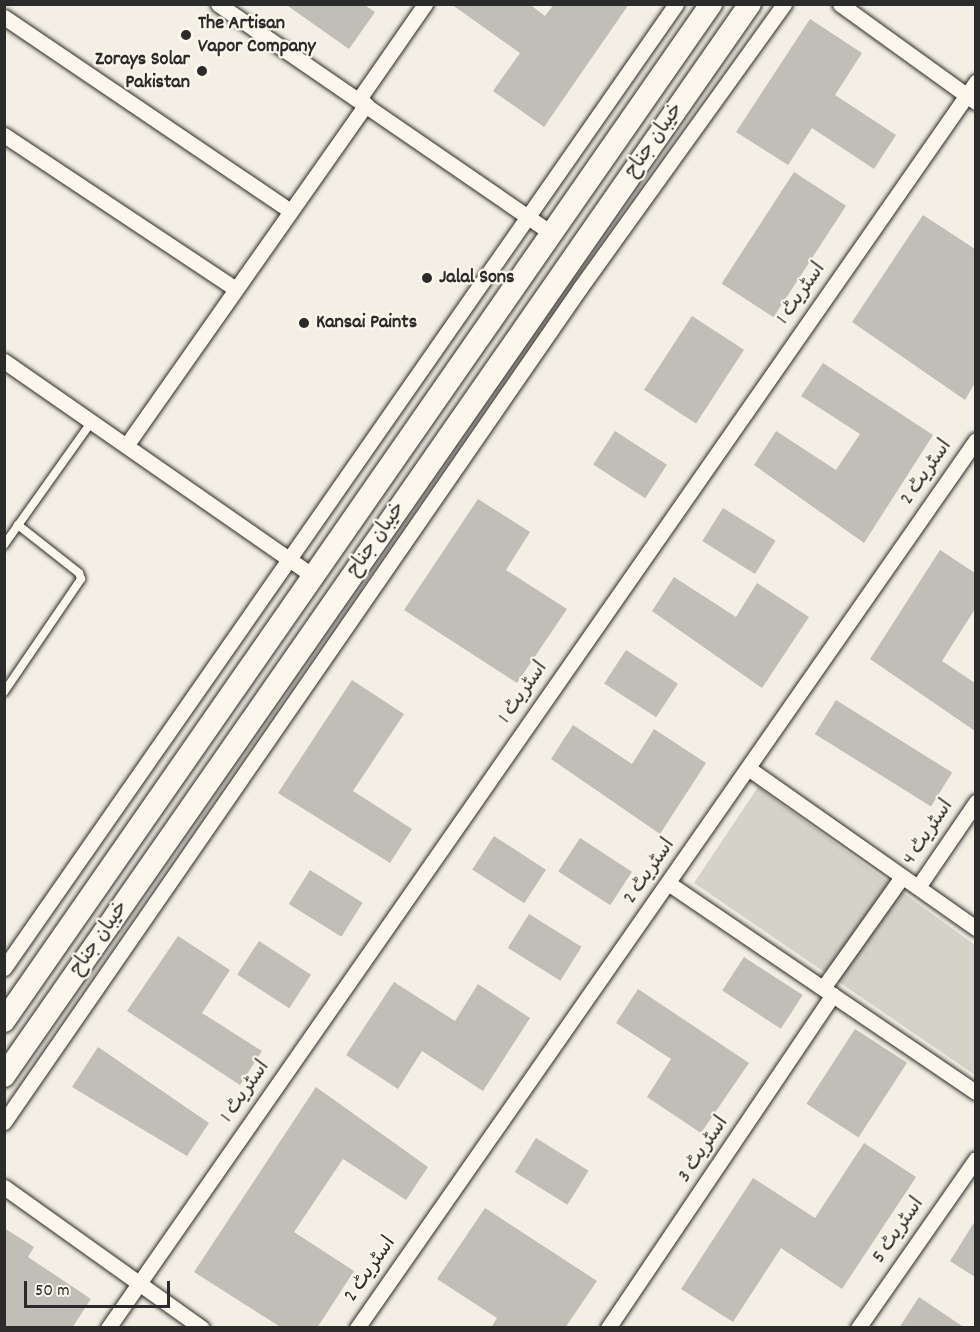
<!DOCTYPE html>
<html>
<head>
<meta charset="utf-8">
<style>
  body { margin:0 }
  #map { position:relative; width:980px; height:1332px; overflow:hidden; background:#f3efe4; font-family:Dekko,"Playpen Sans Arabic",sans-serif }
  div>[style] { position:absolute }
  [style*='--x'] { left:calc(var(--x)*1px); top:calc(var(--y)*1px); width:calc(var(--w)*1px); rotate:calc(var(--a)*1deg) }
  .green>* { inset:0; background:#d5d2c9 }
  .building>* { inset:0; background:#c0beb6; transform-origin:0 0 }
  .roads { filter:drop-shadow(0 0 2px #2b2b2b) drop-shadow(0 0 2px #2b2b2b) }
  .lane>* { height:8px; margin:-4px; padding:0 4px; transform-origin:4px; border-radius:4px; background:#fbf7ec }
  .street>* { height:15px; margin:-7.5px; padding:0 7.5px; transform-origin:7.5px; border-radius:7.5px; background:#fbf7ec }
  .secondary>* { height:22px; margin:-11px; padding:0 11px; transform-origin:11px; border-radius:11px; background:#fbf7ec }
  .dots>* { width:16px; height:16px; translate:-50% -50%; box-sizing:border-box; border:3px solid #fbf7ec; border-radius:50% }
  span { translate:-50% -50%; white-space:nowrap; text-align:center; line-height:1.15; -webkit-text-stroke:4.5px #fbf7ec; paint-order:stroke }
  .poi-label { font-size:20px; color:#2b2b2b; font-weight:700 }
  .left { translate:0 -50%; text-align:left }
  .right { translate:-100% -50%; text-align:right }
  .street-label { font-size:20px; color:#2b2b2b }
  .frame { position:absolute; inset:0; border:6px solid #2b2b2b; pointer-events:none }
  .scale { position:absolute; left:24px; top:1281px; width:146px; height:27px; box-sizing:border-box; border:3px solid #2b2b2b; border-top:0; padding-left:8px; font-size:18px; line-height:21px; white-space:nowrap; color:#2b2b2b; -webkit-text-stroke:4px #fbf7ec; paint-order:stroke }
</style>
</head>
<body>
<div id="map">
  <div class="green">
    <div style="clip-path:polygon(758px 787px,975px 945px,975px 1075px,694px 883px)"></div>
  </div>
  <div class="building">
    <div style="clip-path:polygon(285px 4px,363px 4px,375px 12px,349px 49px)"></div>
    <div style="clip-path:polygon(451px 4px,529px 4px,545px 16px,554px 4px,629px 4px,544px 127px,493px 91px,520px 53px)"></div>
    <div style="clip-path:polygon(810px 19px,862px 53px,835px 95px,896px 135px,874px 169px,812px 128px,788px 165px,736px 132px)"></div>
    <div style="left:794px;top:172px;width:62px;height:133px;rotate:33deg"></div>
    <div style="clip-path:polygon(923px 215px,975px 249px,975px 383px,965px 400px,852px 322px)"></div>
    <div style="left:692px;top:316px;width:62px;height:88px;rotate:33deg"></div>
    <div style="clip-path:polygon(823px 363px,933px 435px,864px 543px,754px 465px,776px 431px,836px 470px,860px 434px,801px 396px)"></div>
    <div style="left:615px;top:431px;width:62px;height:40px;rotate:33deg"></div>
    <div style="clip-path:polygon(478px 499px,530px 532px,506px 570px,567px 609px,517px 683px,404px 610px)"></div>
    <div style="left:723px;top:508px;width:62px;height:39px;rotate:32deg"></div>
    <div style="clip-path:polygon(940px 550px,975px 573px,975px 609px,942px 661px,975px 683px,975px 731px,870px 659px)"></div>
    <div style="clip-path:polygon(674px 577px,736px 617px,757px 583px,809px 617px,762px 688px,652px 611px)"></div>
    <div style="left:626px;top:650px;width:62px;height:40px;rotate:33deg"></div>
    <div style="clip-path:polygon(352px 680px,404px 714px,353px 791px,412px 829px,390px 863px,278px 793px)"></div>
    <div style="left:836px;top:700px;width:137px;height:40px;rotate:32deg"></div>
    <div style="clip-path:polygon(573px 725px,632px 764px,654px 729px,706px 763px,660px 834px,551px 759px)"></div>
    <div style="left:494px;top:836px;width:62px;height:40px;rotate:33deg"></div>
    <div style="left:580px;top:838px;width:62px;height:40px;rotate:33deg"></div>
    <div style="left:310px;top:870px;width:62px;height:40px;rotate:32deg"></div>
    <div style="left:529px;top:914px;width:62px;height:40px;rotate:32deg"></div>
    <div style="clip-path:polygon(178px 936px,230px 970px,202px 1013px,262px 1051px,240px 1085px,127px 1011px)"></div>
    <div style="left:259px;top:941px;width:62px;height:40px;rotate:33deg"></div>
    <div style="left:744px;top:957px;width:70px;height:40px;rotate:33deg"></div>
    <div style="clip-path:polygon(394px 982px,455px 1021px,478px 984px,530px 1018px,483px 1091px,422px 1051px,398px 1089px,346px 1055px)"></div>
    <div style="clip-path:polygon(638px 989px,749px 1063px,701px 1133px,647px 1097px,671px 1059px,616px 1023px)"></div>
    <div style="left:855px;top:1029px;width:62px;height:89px;rotate:33deg"></div>
    <div style="clip-path:polygon(98px 1047px,209px 1123px,187px 1156px,72px 1087px)"></div>
    <div style="clip-path:polygon(316px 1087px,428px 1167px,406px 1200px,343px 1159px,294px 1232px,354px 1271px,317px 1328px,282px 1328px,194px 1272px)"></div>
    <div style="left:536px;top:1138px;width:62px;height:40px;rotate:32deg"></div>
    <div style="clip-path:polygon(864px 1143px,916px 1177px,842px 1289px,781px 1248px,733px 1322px,681px 1289px,753px 1178px,815px 1218px)"></div>
    <div style="clip-path:polygon(485px 1208px,597px 1281px,565px 1328px,491px 1328px,497px 1318px,437px 1279px)"></div>
    <div style="clip-path:polygon(975px 1221px,975px 1277px,950px 1261px)"></div>
    <div style="clip-path:polygon(4px 1228px,34px 1247px,28px 1257px,91px 1299px,72px 1328px,4px 1328px)"></div>
    <div style="clip-path:polygon(919px 1297px,965px 1328px,899px 1328px)"></div>
  </div>
  <div class="roads">
    <div class="lane">
      <div style="--x:4;--y:545;--w:152;--a:-54.6"></div>
      <div style="--x:4;--y:692;--w:137;--a:-55.7"></div>
      <div style="--x:81;--y:579;--w:6;--a:-108"></div>
      <div style="--x:79;--y:573;--w:78;--a:-141.8"></div>
    </div>
    <div class="street">
      <div style="--x:218;--y:4;--w:404;--a:34.5"></div>
      <div style="--x:840;--y:4;--w:168;--a:35.8"></div>
      <div style="--x:4;--y:17;--w:344;--a:34.1"></div>
      <div style="--x:359;--y:99;--w:116;--a:-55.2"></div>
      <div style="--x:4;--y:135;--w:276;--a:33.6"></div>
      <div style="--x:4;--y:361;--w:379;--a:34.8"></div>
      <div style="--x:128;--y:443;--w:414;--a:-54.9"></div>
      <div style="--x:748;--y:768;--w:279;--a:35.1"></div>
      <div style="--x:668;--y:883;--w:372;--a:34.2"></div>
      <div style="--x:918;--y:887;--w:103;--a:-55.7"></div>
      <div style="--x:4;--y:968;--w:1175;--a:-55.12"></div>
      <div style="--x:823;--y:988;--w:136;--a:-54.6"></div>
      <div style="--x:4;--y:1122;--w:1014;--a:-55.37"></div>
      <div style="--x:580;--y:288;--w:350;--a:-54.3"></div>
      <div style="--x:4;--y:1187;--w:243;--a:35.5"></div>
      <div style="--x:108;--y:1328;--w:1519;--a:-55.14"></div>
      <div style="--x:357;--y:1328;--w:1082;--a:-55.12"></div>
      <div style="--x:608;--y:1328;--w:402;--a:-56"></div>
      <div style="--x:858;--y:1328;--w:206;--a:-55.1"></div>
    </div>
    <div class="secondary">
      <div style="--x:4;--y:1021;--w:1239;--a:-55.19"></div>
      <div style="--x:4;--y:1076;--w:1306;--a:-55.17"></div>
    </div>
  </div>
  <div class="dots">
    <div style="left:186px;top:35px;background:#2b2b2b"></div>
    <div style="left:202px;top:71px;background:#2b2b2b"></div>
    <div style="left:427px;top:278px;background:#2b2b2b"></div>
    <div style="left:304px;top:323px;background:#2b2b2b"></div>
  </div>
  <div class="poi-label">
    <span class="left" style="left:198px;top:36px">The Artisan<br>Vapor Company</span>
    <span class="right" style="left:190px;top:72px">Zorays Solar<br>Pakistan</span>
    <span class="left" style="left:439px;top:278px">Jalal Sons</span>
    <span class="left" style="left:316px;top:323px">Kansai Paints</span>
  </div>
  <div class="street-label">
    <span style="left:655px;top:141px;rotate:-55deg">خیبان جناح</span>
    <span style="left:802px;top:294px;rotate:-55deg">اسٹریٹ 1</span>
    <span style="left:927px;top:473px;rotate:-55deg">اسٹریٹ 2</span>
    <span style="left:377px;top:540px;rotate:-55deg">خیبان جناح</span>
    <span style="left:524px;top:693px;rotate:-55deg">اسٹریٹ 1</span>
    <span style="left:929px;top:833px;rotate:-56deg">اسٹریٹ 4</span>
    <span style="left:650px;top:872px;rotate:-55deg">اسٹریٹ 2</span>
    <span style="left:100px;top:939px;rotate:-55deg">خیبان جناح</span>
    <span style="left:246px;top:1092px;rotate:-55deg">اسٹریٹ 1</span>
    <span style="left:704px;top:1150px;rotate:-56deg">اسٹریٹ 3</span>
    <span style="left:899px;top:1231px;rotate:-55deg">اسٹریٹ 5</span>
    <span style="left:371px;top:1270px;rotate:-55deg">اسٹریٹ 2</span>
  </div>
  <div class="frame"></div>
  <div class="scale">50 m</div>
</div>
</body>
</html>
